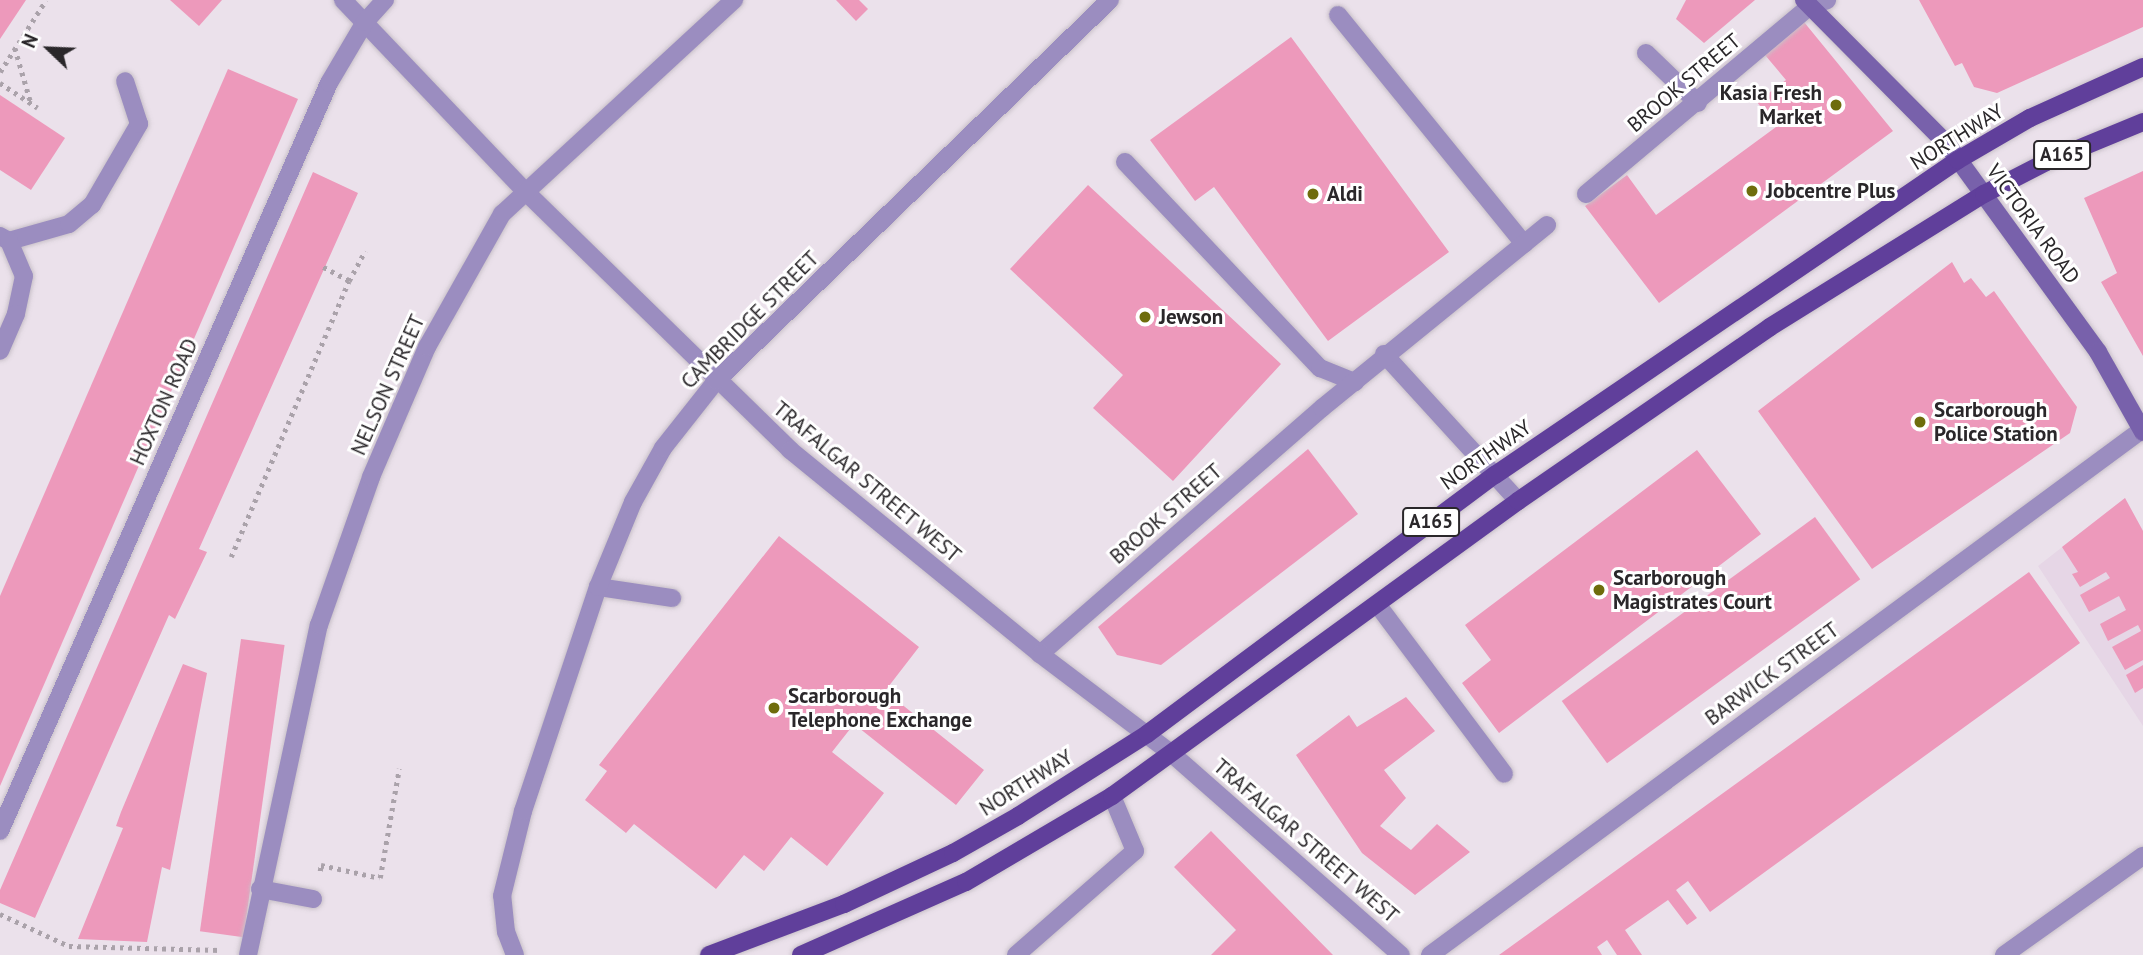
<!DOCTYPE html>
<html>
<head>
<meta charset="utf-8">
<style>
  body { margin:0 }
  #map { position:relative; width:2143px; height:955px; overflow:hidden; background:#ebe1eb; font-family:"PT Sans",sans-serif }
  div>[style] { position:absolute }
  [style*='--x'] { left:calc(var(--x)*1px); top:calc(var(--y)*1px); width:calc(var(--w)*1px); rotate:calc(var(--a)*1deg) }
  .built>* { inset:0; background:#e6d6e6 }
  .building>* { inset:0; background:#ed99bb; transform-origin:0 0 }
  .path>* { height:4.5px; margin-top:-2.25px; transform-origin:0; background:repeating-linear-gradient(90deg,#aaa2aa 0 3.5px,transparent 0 8.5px) }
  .roads { filter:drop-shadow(0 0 2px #c8c0c8) drop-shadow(0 0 2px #c8c0c8) }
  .lane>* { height:18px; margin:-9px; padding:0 9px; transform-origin:9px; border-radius:9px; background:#9b8dc0 }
  .street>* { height:18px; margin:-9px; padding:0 9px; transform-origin:9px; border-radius:9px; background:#9b8dc0 }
  .secondary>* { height:18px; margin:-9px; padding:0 9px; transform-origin:9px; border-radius:9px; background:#7861ab }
  .primary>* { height:18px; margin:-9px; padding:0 9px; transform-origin:9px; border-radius:9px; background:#603f9b }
  .dots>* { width:19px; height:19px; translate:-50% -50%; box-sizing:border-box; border:4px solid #fff; border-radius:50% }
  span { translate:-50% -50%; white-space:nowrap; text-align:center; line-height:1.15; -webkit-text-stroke:6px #fff; paint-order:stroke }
  .shield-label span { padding:2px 5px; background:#fff; border:2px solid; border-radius:5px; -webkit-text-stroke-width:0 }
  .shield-label { font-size:19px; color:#2a272a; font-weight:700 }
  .street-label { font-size:21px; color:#2a272a }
  .poi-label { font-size:21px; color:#2a272a; font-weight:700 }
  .right { translate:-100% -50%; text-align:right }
  .left { translate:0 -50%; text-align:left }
  .north { position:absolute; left:14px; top:14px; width:70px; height:70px; -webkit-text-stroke:5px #fff; paint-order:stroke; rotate:293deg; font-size:19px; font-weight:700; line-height:28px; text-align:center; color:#2a272a }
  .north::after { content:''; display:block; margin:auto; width:24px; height:32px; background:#2a272a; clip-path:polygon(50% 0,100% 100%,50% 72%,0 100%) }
</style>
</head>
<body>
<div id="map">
  <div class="built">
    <div style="clip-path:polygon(2125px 498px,2143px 531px,2143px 726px,2038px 566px)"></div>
  </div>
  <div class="building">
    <div style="clip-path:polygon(0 0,26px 0,0 39px)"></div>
    <div style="clip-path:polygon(170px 0,222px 0,199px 26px)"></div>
    <div style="clip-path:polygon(836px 0,859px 0,868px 9px,856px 21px)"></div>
    <div style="clip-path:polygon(1686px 0,1755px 0,1704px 43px,1676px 19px)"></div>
    <div style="clip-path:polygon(1919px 0,2143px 0,2143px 27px,1997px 93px,1974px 87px,1962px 63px,1955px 66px)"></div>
    <div style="clip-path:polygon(1804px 22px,1893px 131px,1659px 303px,1585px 206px,1627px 175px,1656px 215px,1776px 127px,1757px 102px,1786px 80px,1765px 55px)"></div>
    <div style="clip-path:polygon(1291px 37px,1449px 252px,1328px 341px,1214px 187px,1195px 201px,1150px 140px)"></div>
    <div style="clip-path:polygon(228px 69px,298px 99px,0 786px,0 596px)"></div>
    <div style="clip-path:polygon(0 95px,65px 138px,31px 190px,0 170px)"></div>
    <div style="clip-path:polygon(2143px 171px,2143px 356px,2101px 282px,2117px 273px,2084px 198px)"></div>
    <div style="clip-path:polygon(313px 172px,358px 193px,199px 549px,207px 552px,175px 619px,169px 615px,35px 918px,0 903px,0 890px)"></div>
    <div style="clip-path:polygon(1088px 185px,1281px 364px,1173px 481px,1093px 408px,1123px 375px,1010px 269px)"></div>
    <div style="clip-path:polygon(1952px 262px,1964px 283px,1971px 278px,1986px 297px,1994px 291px,2077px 407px,2070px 433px,1872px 569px,1758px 411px)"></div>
    <div style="clip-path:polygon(1308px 449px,1358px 514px,1161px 665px,1117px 655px,1098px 627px)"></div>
    <div style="clip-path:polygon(1697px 450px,1761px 534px,1499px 733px,1462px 683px,1491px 660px,1465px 625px)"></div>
    <div style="clip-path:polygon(2125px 498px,2143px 531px,2143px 660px,2125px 670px,2112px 647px,2141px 631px,2138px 625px,2108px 641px,2100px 624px,2126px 610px,2119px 596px,2089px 612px,2080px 595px,2110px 578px,2106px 572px,2080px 587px,2072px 574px,2078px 572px,2062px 547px)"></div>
    <div style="left:1815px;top:517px;width:77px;height:313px;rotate:54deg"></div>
    <div style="clip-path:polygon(779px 536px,919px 647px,885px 691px,984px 770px,956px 805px,854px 724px,832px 752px,884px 793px,827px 866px,791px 837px,764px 871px,744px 855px,716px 889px,634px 824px,626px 833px,585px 800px,607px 771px,599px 765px)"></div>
    <div style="clip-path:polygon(2029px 572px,2080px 643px,1710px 912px,1688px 881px,1676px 890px,1697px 918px,1687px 925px,1668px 900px,1625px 930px,1642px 955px,1617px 955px,1607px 940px,1597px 947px,1602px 955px,1499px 955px)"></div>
    <div style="left:241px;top:639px;width:44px;height:295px;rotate:8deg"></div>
    <div style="clip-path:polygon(183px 664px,207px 673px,170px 870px,162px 867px,147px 942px,78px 939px,123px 828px,116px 826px,121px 812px)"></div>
    <div style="clip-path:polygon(2143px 665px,2143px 688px,2135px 693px,2126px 675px)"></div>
    <div style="clip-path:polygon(1406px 697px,1435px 731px,1384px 770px,1406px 798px,1380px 826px,1411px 850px,1437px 824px,1470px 852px,1415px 895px,1362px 853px,1296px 755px,1349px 715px,1357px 727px)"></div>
    <div style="clip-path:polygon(1211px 831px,1273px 894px,1333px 955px,1211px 955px,1236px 930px,1174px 867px)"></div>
  </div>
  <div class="path">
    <div style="--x:15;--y:48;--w:57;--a:73.8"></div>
    <div style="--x:0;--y:72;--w:85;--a:-57.4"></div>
    <div style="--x:0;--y:83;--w:45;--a:33.3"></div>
    <div style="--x:349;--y:281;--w:34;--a:-62"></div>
    <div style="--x:231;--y:557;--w:300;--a:-66.9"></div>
    <div style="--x:349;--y:281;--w:30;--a:-152"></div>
    <div style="--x:320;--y:871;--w:6;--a:-81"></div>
    <div style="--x:321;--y:865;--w:60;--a:12.4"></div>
    <div style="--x:380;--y:878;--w:111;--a:-80.1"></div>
    <div style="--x:0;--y:914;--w:76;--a:24.9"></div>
    <div style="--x:69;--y:946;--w:151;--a:1.5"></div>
  </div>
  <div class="roads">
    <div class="lane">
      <div style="--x:1338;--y:15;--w:295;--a:50.9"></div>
      <div style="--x:1646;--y:53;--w:72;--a:43.9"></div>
      <div style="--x:1125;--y:162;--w:284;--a:46.6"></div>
      <div style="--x:1320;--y:368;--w:38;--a:22"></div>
      <div style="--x:9;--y:241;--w:62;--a:-15.8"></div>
      <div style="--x:69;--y:224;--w:30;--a:-40"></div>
      <div style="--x:92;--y:205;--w:94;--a:-59.9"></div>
      <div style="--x:139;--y:124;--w:45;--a:-108"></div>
      <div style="--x:598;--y:587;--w:75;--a:8.5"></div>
      <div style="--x:1377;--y:604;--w:212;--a:53.2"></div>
      <div style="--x:1040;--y:654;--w:374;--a:-41.1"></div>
    </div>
    <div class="street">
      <div style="--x:343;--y:0;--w:267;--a:46.4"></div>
      <div style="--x:527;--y:193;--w:368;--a:44.3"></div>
      <div style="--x:790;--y:450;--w:323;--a:39.2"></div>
      <div style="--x:1040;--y:654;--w:164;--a:37.1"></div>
      <div style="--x:1171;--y:753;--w:306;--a:41.3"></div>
      <div style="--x:1586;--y:194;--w:292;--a:-40"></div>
      <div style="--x:1810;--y:6;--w:18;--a:-19"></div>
      <div style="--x:0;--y:236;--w:10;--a:29"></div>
      <div style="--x:9;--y:241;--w:38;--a:67"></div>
      <div style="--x:24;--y:276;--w:39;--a:102"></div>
      <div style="--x:16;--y:314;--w:40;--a:113.4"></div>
      <div style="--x:1384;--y:354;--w:199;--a:47.6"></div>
      <div style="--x:1322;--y:408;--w:290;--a:-39.1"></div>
      <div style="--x:0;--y:831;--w:817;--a:-66.26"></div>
      <div style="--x:329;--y:83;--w:71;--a:-59.5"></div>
      <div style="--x:365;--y:22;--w:30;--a:-48"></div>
      <div style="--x:260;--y:889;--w:54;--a:10.7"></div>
      <div style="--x:248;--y:955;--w:338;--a:-77.9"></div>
      <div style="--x:319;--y:625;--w:157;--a:-70.6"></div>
      <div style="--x:371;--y:477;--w:142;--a:-66.7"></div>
      <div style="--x:427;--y:347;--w:153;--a:-60.6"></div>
      <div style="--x:502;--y:214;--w:316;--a:-42.7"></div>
      <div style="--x:515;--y:955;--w:25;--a:-111"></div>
      <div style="--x:506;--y:932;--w:36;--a:-96"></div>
      <div style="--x:502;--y:896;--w:88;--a:-76.1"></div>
      <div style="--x:523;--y:811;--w:236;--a:-71.5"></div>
      <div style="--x:598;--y:587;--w:92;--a:-67.6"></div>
      <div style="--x:633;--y:502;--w:62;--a:-60.9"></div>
      <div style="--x:663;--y:448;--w:85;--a:-51.7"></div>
      <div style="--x:716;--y:381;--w:548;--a:-44.04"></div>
      <div style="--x:1016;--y:955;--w:158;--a:-41.2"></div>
      <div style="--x:1135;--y:851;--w:60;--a:-112.7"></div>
      <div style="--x:1430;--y:955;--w:886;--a:-36.42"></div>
      <div style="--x:2004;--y:955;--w:171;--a:-35.5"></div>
    </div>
    <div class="secondary">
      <div style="--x:1804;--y:0;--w:203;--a:45.2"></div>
      <div style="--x:1947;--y:144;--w:257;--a:54"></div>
      <div style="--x:2098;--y:352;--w:92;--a:60.6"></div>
    </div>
    <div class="primary">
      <div style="--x:709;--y:955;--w:144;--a:-20.7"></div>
      <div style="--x:844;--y:904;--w:120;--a:-25.1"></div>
      <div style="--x:953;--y:853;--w:75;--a:-29.6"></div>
      <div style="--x:1018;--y:816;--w:153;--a:-32.4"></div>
      <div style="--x:1147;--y:734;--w:434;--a:-36.7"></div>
      <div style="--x:1495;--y:475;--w:560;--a:-34.23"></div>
      <div style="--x:1958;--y:160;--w:83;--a:-30.3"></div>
      <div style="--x:2030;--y:118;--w:124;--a:-24.3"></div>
      <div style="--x:801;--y:955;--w:180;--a:-23.9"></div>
      <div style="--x:966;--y:882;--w:169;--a:-30.5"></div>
      <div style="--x:1112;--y:796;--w:502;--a:-36"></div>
      <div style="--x:1518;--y:501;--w:306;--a:-34.6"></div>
      <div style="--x:1770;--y:327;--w:252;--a:-31.9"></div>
      <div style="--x:1984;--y:194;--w:70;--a:-27.3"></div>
      <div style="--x:2046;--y:162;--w:105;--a:-22.4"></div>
    </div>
  </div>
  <div class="dots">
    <div style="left:1836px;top:105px;background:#6e6c0c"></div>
    <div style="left:1752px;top:191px;background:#6e6c0c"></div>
    <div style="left:1313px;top:194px;background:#6e6c0c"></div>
    <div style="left:1145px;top:317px;background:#6e6c0c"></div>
    <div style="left:1920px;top:422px;background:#6e6c0c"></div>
    <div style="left:1599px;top:590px;background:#6e6c0c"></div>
    <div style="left:774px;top:708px;background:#6e6c0c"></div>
  </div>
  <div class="shield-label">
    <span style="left:2062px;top:155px">A165</span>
    <span style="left:1431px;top:522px">A165</span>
  </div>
  <div class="street-label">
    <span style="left:1684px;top:83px;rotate:-40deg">BROOK STREET</span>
    <span style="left:1957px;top:137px;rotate:-32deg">NORTHWAY</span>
    <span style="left:2033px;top:224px;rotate:54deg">VICTORIA ROAD</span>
    <span style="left:750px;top:320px;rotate:-45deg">CAMBRIDGE STREET</span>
    <span style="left:388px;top:385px;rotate:-66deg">NELSON STREET</span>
    <span style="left:164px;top:402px;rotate:-66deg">HOXTON ROAD</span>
    <span style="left:1486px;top:455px;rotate:-35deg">NORTHWAY</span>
    <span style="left:867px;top:482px;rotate:40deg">TRAFALGAR STREET WEST</span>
    <span style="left:1166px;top:514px;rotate:-41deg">BROOK STREET</span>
    <span style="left:1772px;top:674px;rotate:-36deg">BARWICK STREET</span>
    <span style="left:1026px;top:783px;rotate:-32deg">NORTHWAY</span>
    <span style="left:1306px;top:841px;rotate:41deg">TRAFALGAR STREET WEST</span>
  </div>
  <div class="poi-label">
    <span class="right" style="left:1822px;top:105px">Kasia Fresh<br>Market</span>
    <span class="left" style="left:1766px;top:191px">Jobcentre Plus</span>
    <span class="left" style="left:1327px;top:194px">Aldi</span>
    <span class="left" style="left:1159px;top:317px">Jewson</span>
    <span class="left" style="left:1934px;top:422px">Scarborough<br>Police Station</span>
    <span class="left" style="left:1613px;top:590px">Scarborough<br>Magistrates Court</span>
    <span class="left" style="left:788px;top:708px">Scarborough<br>Telephone Exchange</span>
  </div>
  <div class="north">N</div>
</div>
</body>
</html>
